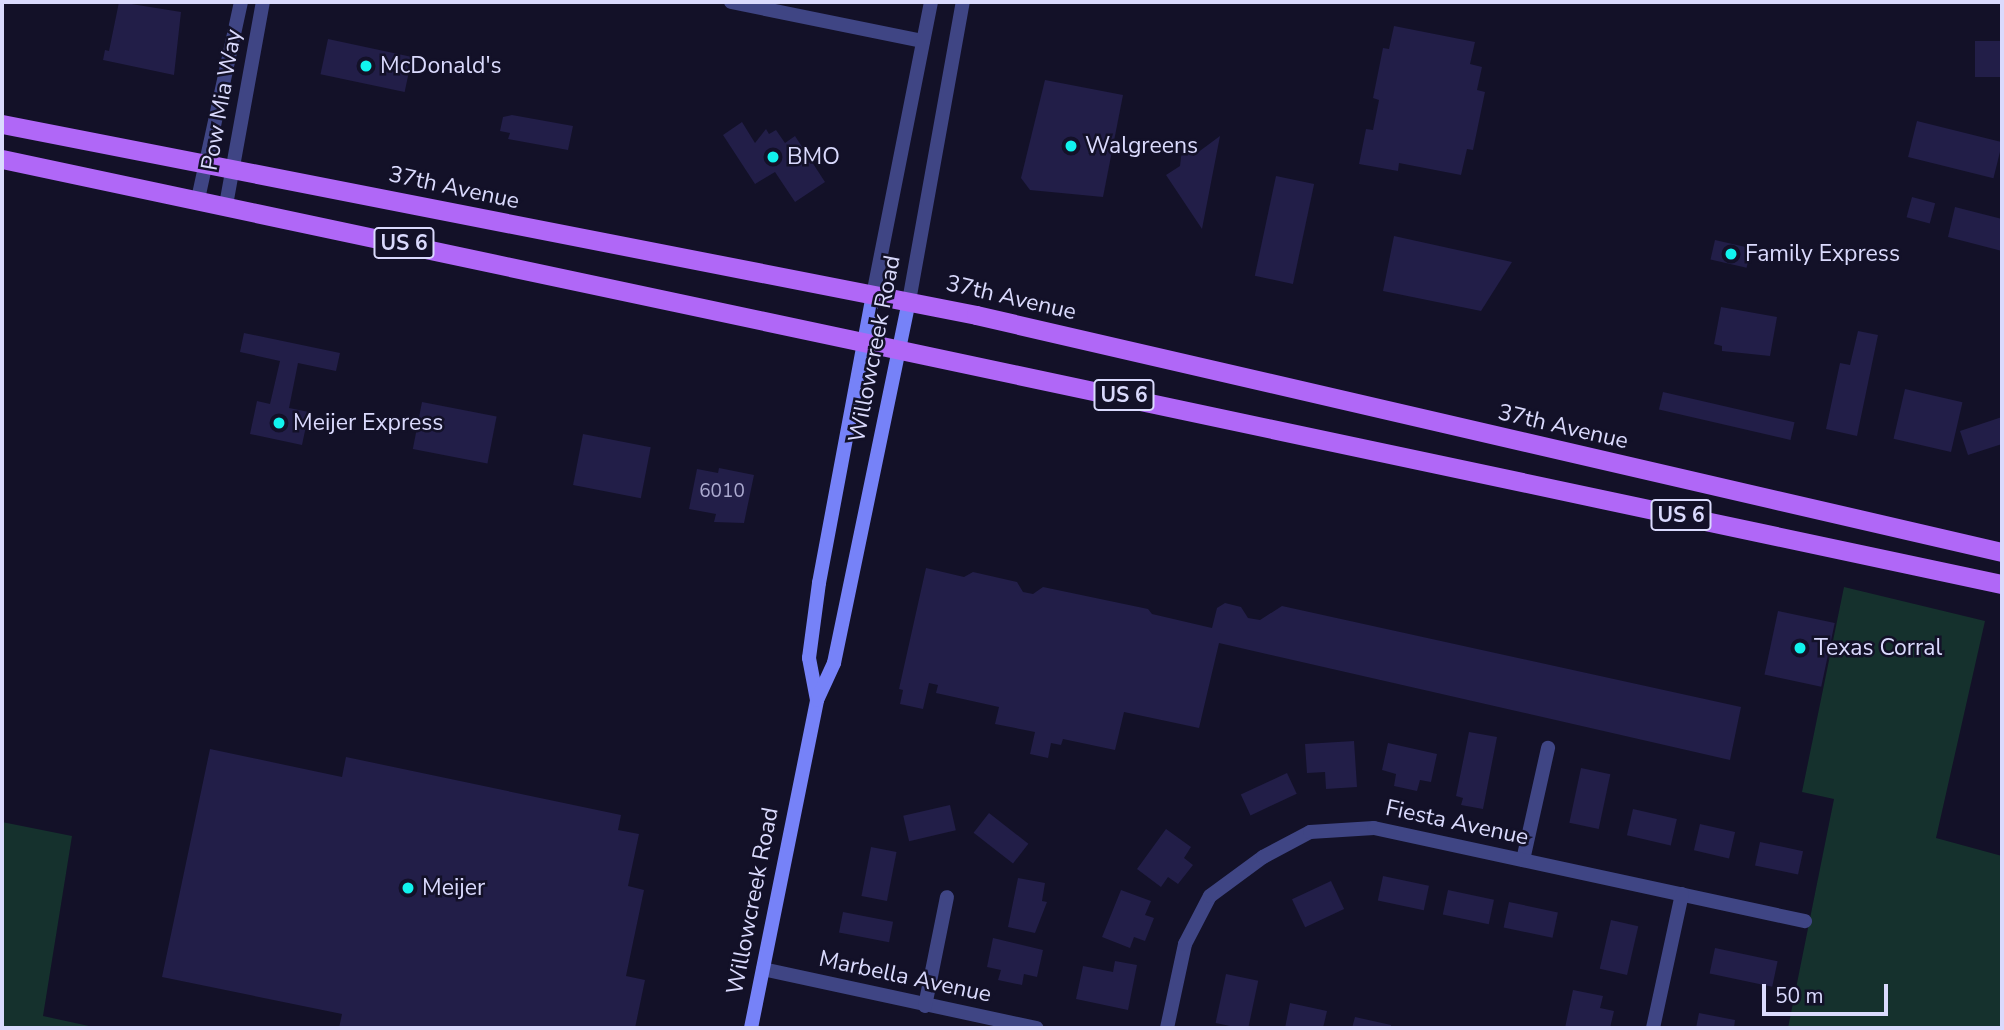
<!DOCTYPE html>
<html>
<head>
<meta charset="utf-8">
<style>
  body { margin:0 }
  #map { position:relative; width:2004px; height:1030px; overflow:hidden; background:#131128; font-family:"Nunito Sans",sans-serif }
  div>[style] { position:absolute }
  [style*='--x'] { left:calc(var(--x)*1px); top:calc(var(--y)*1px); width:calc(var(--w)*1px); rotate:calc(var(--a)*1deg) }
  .green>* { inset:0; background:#15312d }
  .building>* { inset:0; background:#221e48; transform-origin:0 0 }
  .minor>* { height:14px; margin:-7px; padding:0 7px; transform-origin:7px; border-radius:7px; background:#3f4584 }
  .tertiary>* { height:14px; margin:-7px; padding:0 7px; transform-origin:7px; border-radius:7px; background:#3f4584 }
  .secondary>* { height:14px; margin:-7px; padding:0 7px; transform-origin:7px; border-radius:7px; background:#7682f8 }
  .primary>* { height:19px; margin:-9.5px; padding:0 9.5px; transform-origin:9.5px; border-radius:9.5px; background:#b067f7 }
  .dots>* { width:19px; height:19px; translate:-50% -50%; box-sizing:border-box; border:4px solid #131128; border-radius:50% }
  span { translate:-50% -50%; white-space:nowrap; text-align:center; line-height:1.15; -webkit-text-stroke:5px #131128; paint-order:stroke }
  .number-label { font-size:19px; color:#acabd0 }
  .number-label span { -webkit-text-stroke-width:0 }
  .shield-label span { padding:2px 5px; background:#131128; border:2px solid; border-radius:5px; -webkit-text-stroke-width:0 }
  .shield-label { font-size:21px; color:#dadafd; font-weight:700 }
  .poi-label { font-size:23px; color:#dadafd }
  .left { translate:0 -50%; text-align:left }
  .street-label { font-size:23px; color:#dadafd }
  .frame { position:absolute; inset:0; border:4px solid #dadafd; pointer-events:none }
  .scale { position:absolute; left:1762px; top:984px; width:126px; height:32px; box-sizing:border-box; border:4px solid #dadafd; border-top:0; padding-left:9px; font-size:21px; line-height:24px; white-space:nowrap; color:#dadafd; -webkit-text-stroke:5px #131128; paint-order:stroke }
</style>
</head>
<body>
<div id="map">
  <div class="green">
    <div style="clip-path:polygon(1844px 587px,1985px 621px,1936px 838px,2002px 856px,2002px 1028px,1788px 1028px,1834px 799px,1802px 792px)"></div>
    <div style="clip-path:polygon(2px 822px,72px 836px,43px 1016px,98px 1028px,2px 1028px)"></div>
  </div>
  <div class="building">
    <div style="clip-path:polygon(119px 2px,181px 12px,174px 75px,103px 60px,105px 50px,109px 51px)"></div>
    <div style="clip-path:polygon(1394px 26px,1475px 42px,1470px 64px,1482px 67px,1477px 90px,1485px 92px,1473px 150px,1467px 149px,1461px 175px,1399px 163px,1398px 171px,1359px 164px,1366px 129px,1373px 130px,1379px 100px,1373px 98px,1383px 48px,1389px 49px)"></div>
    <div style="left:328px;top:39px;width:86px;height:36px;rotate:12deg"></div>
    <div style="left:2002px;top:41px;width:36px;height:27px;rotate:90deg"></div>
    <div style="clip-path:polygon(1045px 80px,1123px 95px,1103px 197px,1030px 190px,1021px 178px)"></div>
    <div style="clip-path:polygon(512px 115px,573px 126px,568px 150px,508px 139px,510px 133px,500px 131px,503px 117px)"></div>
    <div style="left:1917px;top:121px;width:88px;height:37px;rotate:14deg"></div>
    <div style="clip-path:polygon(742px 122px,755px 143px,766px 129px,769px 134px,776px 130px,785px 143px,795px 136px,825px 182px,795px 202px,775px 172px,755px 184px,723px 135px)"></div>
    <div style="clip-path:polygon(1220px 136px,1202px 229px,1166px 175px,1180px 166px,1183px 141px,1193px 156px)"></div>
    <div style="left:1276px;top:176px;width:39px;height:102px;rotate:12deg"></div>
    <div style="left:1912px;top:197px;width:24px;height:21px;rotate:15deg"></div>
    <div style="clip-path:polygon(1955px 207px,2002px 219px,2002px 251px,1948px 237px)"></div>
    <div style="clip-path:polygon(1394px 236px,1512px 262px,1481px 311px,1383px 291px)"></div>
    <div style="left:1715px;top:240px;width:37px;height:20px;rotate:13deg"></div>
    <div style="clip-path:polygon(1721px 307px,1777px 317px,1770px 356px,1722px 351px,1722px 346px,1714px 344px)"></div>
    <div style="clip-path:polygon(1858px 331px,1878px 335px,1857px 436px,1826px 429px,1840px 363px,1850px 365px)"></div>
    <div style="clip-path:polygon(244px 333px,340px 353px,336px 371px,298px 363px,289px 408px,309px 412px,302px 445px,250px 434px,257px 401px,270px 404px,280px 361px,240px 352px)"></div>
    <div style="left:1905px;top:389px;width:59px;height:51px;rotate:13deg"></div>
    <div style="left:1663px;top:392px;width:135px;height:18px;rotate:13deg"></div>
    <div style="left:422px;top:402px;width:76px;height:48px;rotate:11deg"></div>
    <div style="clip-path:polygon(2002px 417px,2002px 444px,1968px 455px,1960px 431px)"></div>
    <div style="left:583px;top:434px;width:69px;height:52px;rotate:11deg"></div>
    <div style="clip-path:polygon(719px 468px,754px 475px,744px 523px,714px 522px,716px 514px,689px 509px,697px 469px,718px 473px)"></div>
    <div style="clip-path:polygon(926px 568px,964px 577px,973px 572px,1017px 582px,1023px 592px,1033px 594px,1043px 587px,1148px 609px,1152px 614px,1212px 628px,1217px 608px,1225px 603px,1241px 607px,1248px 618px,1260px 620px,1282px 606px,1741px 707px,1730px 760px,1219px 643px,1199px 728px,1124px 712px,1115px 750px,1063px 739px,1061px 745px,1051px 743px,1048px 758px,1030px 754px,1035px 732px,995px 724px,999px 707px,936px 693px,938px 685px,929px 683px,923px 709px,900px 704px,903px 690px,899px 689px)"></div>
    <div style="left:1778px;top:611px;width:58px;height:65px;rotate:12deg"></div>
    <div style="clip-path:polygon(1469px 732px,1497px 737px,1483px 809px,1461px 805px,1463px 798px,1456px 796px)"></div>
    <div style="clip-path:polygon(1354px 741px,1357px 787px,1326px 789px,1325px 772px,1307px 773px,1305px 744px)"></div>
    <div style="clip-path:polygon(1388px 743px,1437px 754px,1431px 782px,1420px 780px,1417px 791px,1394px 786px,1396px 774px,1382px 770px)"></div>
    <div style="clip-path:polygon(210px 749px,342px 777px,346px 757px,621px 815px,618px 830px,639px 834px,628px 886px,644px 890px,626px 976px,645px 980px,635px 1028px,339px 1028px,342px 1014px,162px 977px)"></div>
    <div style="left:1581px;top:768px;width:30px;height:56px;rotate:12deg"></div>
    <div style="left:1287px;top:773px;width:23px;height:51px;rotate:65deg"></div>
    <div style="left:950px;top:805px;width:26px;height:48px;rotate:77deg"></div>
    <div style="left:1633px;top:809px;width:45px;height:27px;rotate:13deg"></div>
    <div style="left:989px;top:813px;width:50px;height:25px;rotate:38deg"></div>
    <div style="left:1700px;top:824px;width:36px;height:27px;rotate:13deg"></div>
    <div style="clip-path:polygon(1166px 829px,1191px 847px,1184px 858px,1193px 865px,1178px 884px,1168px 877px,1161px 887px,1137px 869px)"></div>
    <div style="left:1760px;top:842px;width:44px;height:24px;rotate:12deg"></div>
    <div style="left:871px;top:847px;width:26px;height:50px;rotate:11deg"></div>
    <div style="left:1383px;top:876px;width:47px;height:25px;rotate:12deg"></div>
    <div style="clip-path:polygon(1018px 878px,1045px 883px,1042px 901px,1047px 902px,1035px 933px,1008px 927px)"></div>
    <div style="left:1331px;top:881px;width:31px;height:43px;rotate:65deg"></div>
    <div style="clip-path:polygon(1121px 890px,1151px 901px,1145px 915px,1154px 918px,1145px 941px,1134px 937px,1130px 948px,1102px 937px)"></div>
    <div style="left:1448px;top:890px;width:47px;height:25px;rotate:12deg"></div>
    <div style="left:1509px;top:902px;width:50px;height:26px;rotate:12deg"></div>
    <div style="left:843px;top:912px;width:51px;height:21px;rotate:11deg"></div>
    <div style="left:1611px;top:920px;width:28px;height:50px;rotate:13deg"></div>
    <div style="clip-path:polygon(993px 938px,1043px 950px,1037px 977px,1024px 974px,1022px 985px,998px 980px,1001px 970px,987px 967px)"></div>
    <div style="left:1715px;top:948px;width:64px;height:26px;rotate:12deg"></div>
    <div style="clip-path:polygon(1115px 961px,1137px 965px,1128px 1010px,1076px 999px,1083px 966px,1113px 972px)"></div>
    <div style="left:1226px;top:974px;width:33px;height:50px;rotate:12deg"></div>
    <div style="clip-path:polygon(1573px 990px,1603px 996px,1600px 1008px,1614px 1011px,1610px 1028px,1565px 1028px)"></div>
    <div style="clip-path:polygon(1290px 1003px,1327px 1011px,1323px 1028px,1285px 1028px)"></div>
    <div style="clip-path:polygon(1699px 1013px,1735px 1020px,1734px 1028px,1696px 1028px)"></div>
    <div style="clip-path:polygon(1355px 1017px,1391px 1025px,1391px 1028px,1352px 1028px)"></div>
  </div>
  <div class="minor">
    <div style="--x:731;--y:2;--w:196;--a:11.5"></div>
    <div style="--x:198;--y:199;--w:202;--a:-77.7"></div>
    <div style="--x:226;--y:205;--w:206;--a:-79.7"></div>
    <div style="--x:1523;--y:860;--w:115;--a:-77.4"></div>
    <div style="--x:763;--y:969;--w:280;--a:12.2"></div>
    <div style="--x:925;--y:1006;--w:111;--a:-78.6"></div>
    <div style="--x:1167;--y:1028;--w:86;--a:-77.9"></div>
    <div style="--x:1185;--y:944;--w:54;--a:-62.5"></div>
    <div style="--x:1210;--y:896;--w:66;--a:-36.3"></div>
    <div style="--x:1263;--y:857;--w:53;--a:-28"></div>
    <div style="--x:1310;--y:832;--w:64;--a:-3.6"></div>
    <div style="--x:1374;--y:828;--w:441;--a:12.2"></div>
    <div style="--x:1653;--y:1028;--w:137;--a:-77.8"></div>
  </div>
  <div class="tertiary">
    <div style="--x:873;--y:295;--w:299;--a:-78.8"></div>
    <div style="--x:909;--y:301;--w:304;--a:-79.8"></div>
  </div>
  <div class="secondary">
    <div style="--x:817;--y:700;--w:43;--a:-100.8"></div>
    <div style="--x:809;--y:658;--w:76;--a:-82.4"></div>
    <div style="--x:819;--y:583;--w:293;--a:-79.4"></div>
    <div style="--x:751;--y:1028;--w:335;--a:-78.6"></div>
    <div style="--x:817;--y:700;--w:41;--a:-65.3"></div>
    <div style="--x:834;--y:663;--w:370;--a:-78.3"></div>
  </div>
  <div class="primary">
    <div style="--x:2;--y:124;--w:993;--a:11.09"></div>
    <div style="--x:976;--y:315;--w:1053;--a:13.01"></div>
    <div style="--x:2;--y:159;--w:2045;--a:12"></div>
  </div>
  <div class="dots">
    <div style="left:366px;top:66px;background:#11f3ee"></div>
    <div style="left:1071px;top:146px;background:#11f3ee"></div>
    <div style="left:773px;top:157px;background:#11f3ee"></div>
    <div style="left:1731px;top:254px;background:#11f3ee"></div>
    <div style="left:279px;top:423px;background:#11f3ee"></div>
    <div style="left:1800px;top:648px;background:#11f3ee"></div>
    <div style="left:408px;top:888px;background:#11f3ee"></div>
  </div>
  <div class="number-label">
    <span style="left:722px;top:492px">6010</span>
  </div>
  <div class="shield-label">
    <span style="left:404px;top:243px">US 6</span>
    <span style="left:1124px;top:395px">US 6</span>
    <span style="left:1681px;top:515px">US 6</span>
  </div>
  <div class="poi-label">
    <span class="left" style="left:380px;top:66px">McDonald's</span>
    <span class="left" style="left:1085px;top:146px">Walgreens</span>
    <span class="left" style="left:787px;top:157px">BMO</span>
    <span class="left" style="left:1745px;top:254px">Family Express</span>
    <span class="left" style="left:293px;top:423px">Meijer Express</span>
    <span class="left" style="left:1814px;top:648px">Texas Corral</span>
    <span class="left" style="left:422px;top:888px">Meijer</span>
  </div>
  <div class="street-label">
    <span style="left:222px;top:100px;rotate:-80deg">Pow Mia Way</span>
    <span style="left:454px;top:188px;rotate:12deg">37th Avenue</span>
    <span style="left:1011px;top:298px;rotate:13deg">37th Avenue</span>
    <span style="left:875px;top:349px;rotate:-79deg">Willowcreek Road</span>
    <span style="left:1563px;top:427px;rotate:13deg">37th Avenue</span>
    <span style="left:1457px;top:823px;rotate:12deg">Fiesta Avenue</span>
    <span style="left:753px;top:901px;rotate:-79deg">Willowcreek Road</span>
    <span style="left:905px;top:977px;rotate:12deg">Marbella Avenue</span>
  </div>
  <div class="frame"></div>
  <div class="scale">50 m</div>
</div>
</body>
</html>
